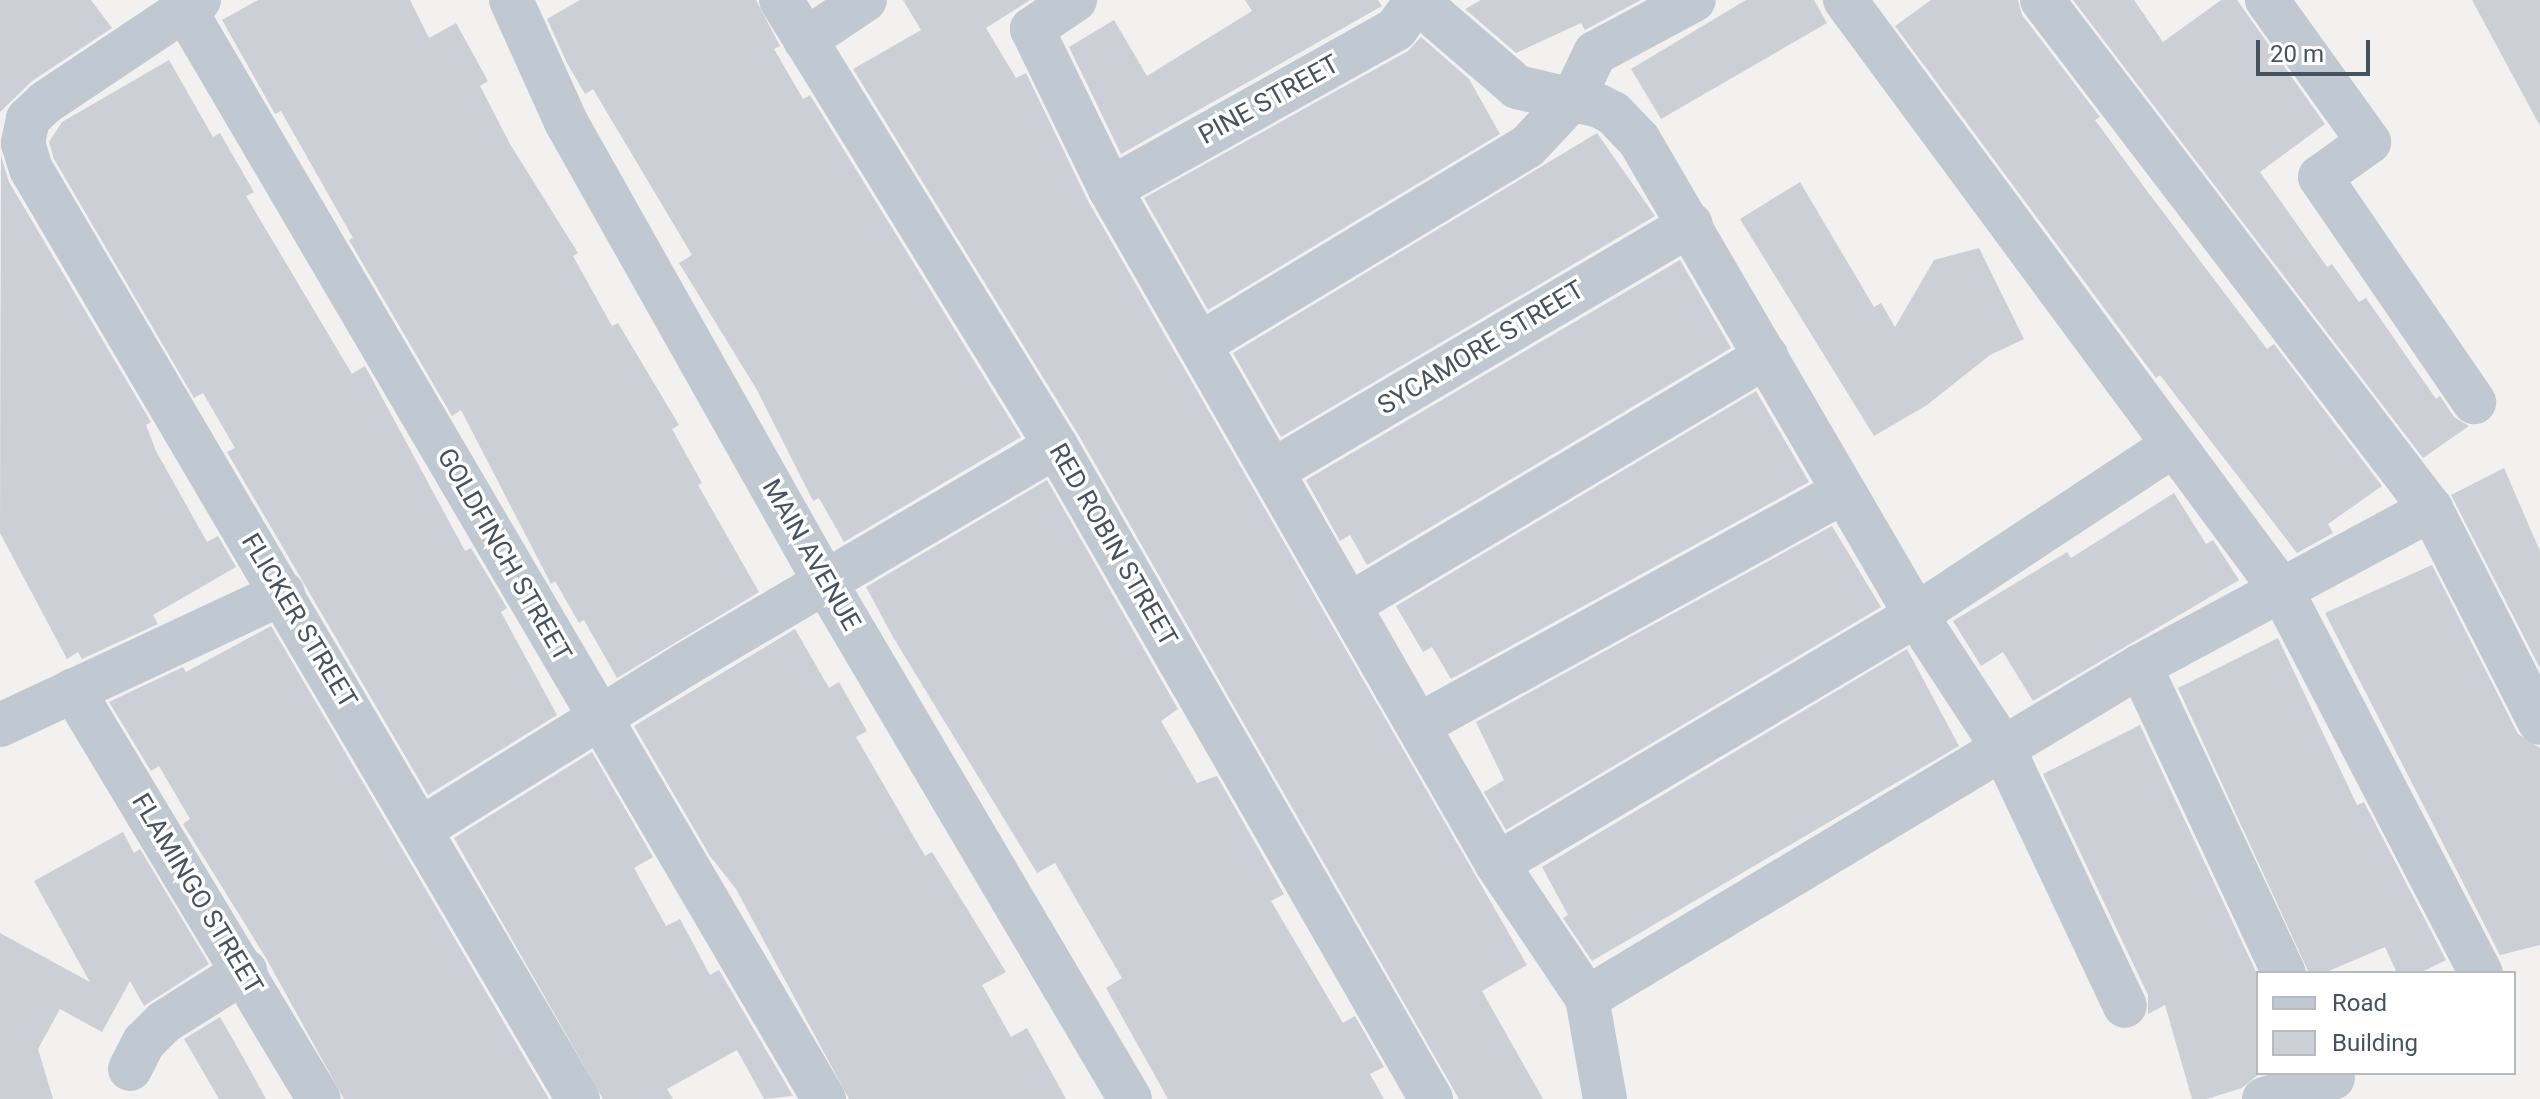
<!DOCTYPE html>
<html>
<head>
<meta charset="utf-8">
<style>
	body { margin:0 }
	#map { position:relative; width:2540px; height:1099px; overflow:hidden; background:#f3f0f0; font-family:Roboto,sans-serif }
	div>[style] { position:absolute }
	.building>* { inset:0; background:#cccfd5 }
	.minor>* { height:44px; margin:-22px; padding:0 22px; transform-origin:22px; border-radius:22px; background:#c0c9d2 }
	span { translate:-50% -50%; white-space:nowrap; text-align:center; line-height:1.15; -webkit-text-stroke:7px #fff; paint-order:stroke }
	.street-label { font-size:26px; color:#47525f }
	.legend { position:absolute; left:2256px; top:971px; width:260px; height:104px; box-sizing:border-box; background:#fff; border:2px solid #b5babf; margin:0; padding:10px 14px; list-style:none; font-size:24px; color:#47525f }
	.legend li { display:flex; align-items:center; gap:16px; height:40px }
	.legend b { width:40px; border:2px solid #b5babf }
	.scale { position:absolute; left:2256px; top:40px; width:114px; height:36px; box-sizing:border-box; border:4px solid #47525f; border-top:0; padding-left:10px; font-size:24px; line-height:28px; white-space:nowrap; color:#47525f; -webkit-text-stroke:6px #fff; paint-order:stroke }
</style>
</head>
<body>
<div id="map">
	<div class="building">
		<i style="clip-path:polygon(0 0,91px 0,112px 28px,32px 81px,0 112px)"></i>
		<i style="clip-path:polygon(258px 0,410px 0,429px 38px,456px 23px,488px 81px,480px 86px,510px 144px,578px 253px,573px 256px,612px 326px,618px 323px,679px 425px,672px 429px,702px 483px,698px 485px,759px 592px,617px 678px,584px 620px,579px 623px,555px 581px,551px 584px,461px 410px,452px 416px,349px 240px,353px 238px,281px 111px,275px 114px,222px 20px)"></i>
		<i style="clip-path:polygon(580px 0,756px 0,780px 46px,774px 49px,803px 99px,810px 95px,1021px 437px,844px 542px,819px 498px,813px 501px,757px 390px,679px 263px,692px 255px,593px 89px,585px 94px,567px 63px,547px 19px)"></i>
		<i style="clip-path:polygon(903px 0,1030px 0,986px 28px,1016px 78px,1026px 73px,1088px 201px,1527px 965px,1482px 991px,1543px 1099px,1459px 1099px,1078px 434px,853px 69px,921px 30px)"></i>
		<i style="clip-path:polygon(1245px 0,1378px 0,1382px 6px,1121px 154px,1069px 47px,1114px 20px,1147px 76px,1252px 11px)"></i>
		<i style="clip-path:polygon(1481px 0,1641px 0,1585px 30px,1581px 23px,1516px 53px,1465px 9px)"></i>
		<i style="clip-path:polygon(1746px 0,1814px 0,1827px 23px,1661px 119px,1631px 69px)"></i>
		<i style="clip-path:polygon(1931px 0,2018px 0,2022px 15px,2100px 117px,2095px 120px,2147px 191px,2267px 349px,2274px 344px,2382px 486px,2328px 524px,2333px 533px,2297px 553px,2160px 375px,2156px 378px,1895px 26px)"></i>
		<i style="clip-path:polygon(2073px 0,2134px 0,2163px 42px,2221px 0,2237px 0,2325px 124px,2260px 172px,2327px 267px,2332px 264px,2359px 302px,2366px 298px,2436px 399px,2440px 396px,2454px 417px,2469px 426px,2423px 458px)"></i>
		<i style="clip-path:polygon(2472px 0,2540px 0,2540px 126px)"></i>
		<i style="clip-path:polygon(1421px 37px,1469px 79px,1500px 134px,1208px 310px,1144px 198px,1408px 51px)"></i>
		<i style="clip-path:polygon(169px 60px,213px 137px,220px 133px,254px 192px,246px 196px,352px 374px,365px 366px,465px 551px,471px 548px,507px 608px,501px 612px,557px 715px,428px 795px,227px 452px,235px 448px,203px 393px,194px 398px,54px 159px,49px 142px,62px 122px)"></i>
		<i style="clip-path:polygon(1597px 133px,1655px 216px,1281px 437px,1233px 353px)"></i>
		<i style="clip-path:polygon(1px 156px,9px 182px,151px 422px,146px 425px,156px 451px,207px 542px,218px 536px,236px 567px,153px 615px,158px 624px,82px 659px,78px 652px,67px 659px,0 533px)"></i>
		<i style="clip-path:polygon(1800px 182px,1874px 307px,1881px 303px,1895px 327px,1934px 260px,1979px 248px,2024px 339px,1990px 355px,1927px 405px,1874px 436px,1740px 219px)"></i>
		<i style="clip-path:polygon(1680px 260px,1731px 348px,1367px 565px,1350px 535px,1340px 541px,1306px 480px)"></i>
		<i style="clip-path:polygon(1756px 391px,1809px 482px,1451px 679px,1432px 647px,1423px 652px,1396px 606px)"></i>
		<i style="clip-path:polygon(2504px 468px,2540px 551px,2540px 668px,2451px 495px)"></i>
		<i style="clip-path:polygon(1047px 480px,1178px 709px,1161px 721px,1197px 783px,1217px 776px,1284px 894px,1271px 901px,1343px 1023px,1355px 1016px,1384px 1067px,1370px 1074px,1384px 1099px,1168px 1099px,1106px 988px,1122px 978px,1055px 863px,1037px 873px,893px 637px,866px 587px)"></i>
		<i style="clip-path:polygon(2174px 493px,2206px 544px,2213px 540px,2239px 580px,2033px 701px,2003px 652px,1981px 666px,1953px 621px,2067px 552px,2071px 558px)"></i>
		<i style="clip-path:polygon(1832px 526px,1881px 607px,1506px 830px,1484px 792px,1504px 780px,1476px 722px)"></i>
		<i style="clip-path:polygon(2432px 565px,2518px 734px,2540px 748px,2540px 945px,2500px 955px,2325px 613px)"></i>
		<i style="clip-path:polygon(271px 626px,549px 1099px,344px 1099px,266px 958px,183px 824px,190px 819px,159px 766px,151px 771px,109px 702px,183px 667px,186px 672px)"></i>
		<i style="clip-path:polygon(795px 629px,829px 688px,839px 682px,867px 731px,856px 737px,925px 856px,932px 852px,1006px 972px,982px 985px,1011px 1037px,1027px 1028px,1066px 1099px,849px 1099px,736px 889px,710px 856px,634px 726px)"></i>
		<i style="clip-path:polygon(2278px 638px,2357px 805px,2364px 802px,2446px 960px,2420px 973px,2397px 973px,2385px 947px,2324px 973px,2309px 973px,2178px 688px)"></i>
		<i style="clip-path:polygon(1907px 649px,1959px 746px,1592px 961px,1563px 918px,1568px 915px,1542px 867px)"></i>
		<i style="clip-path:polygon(2140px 725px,2258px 976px,2258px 1075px,2242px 1088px,2207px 1099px,2192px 1099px,2165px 1005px,2148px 1014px,2148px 995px,2043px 774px)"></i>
		<i style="clip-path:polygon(592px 752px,653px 857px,634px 868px,666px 926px,680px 919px,710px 975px,719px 970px,793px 1096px,764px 1099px,737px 1050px,667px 1089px,673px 1099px,603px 1099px,454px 838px)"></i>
		<i style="clip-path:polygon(123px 832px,134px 853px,140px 849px,209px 964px,144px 1006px,130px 981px,102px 1032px,60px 1009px,38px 1049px,53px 1099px,0 1099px,0 933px,90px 982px,34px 881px)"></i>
		<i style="clip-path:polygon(220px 1017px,244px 1059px,266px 1099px,219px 1099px,184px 1039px)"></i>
	</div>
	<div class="minor">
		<i style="left:199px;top:0;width:184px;rotate:146.3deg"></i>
		<i style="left:46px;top:102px;width:25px;rotate:137deg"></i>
		<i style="left:28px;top:119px;width:25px;rotate:102deg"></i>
		<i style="left:23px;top:143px;width:27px;rotate:73deg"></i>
		<i style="left:31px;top:169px;width:1079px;rotate:59.54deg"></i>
		<i style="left:511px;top:0;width:134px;rotate:65.7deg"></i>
		<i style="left:566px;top:122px;width:528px;rotate:60.62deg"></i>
		<i style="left:825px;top:582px;width:600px;rotate:59.46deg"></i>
		<i style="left:781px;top:0;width:524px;rotate:58.34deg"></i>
		<i style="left:1056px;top:446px;width:753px;rotate:60.13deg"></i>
		<i style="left:1075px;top:0;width:52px;rotate:146deg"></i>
		<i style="left:1032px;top:29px;width:178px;rotate:64deg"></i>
		<i style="left:1110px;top:189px;width:778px;rotate:60.17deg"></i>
		<i style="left:1497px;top:864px;width:161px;rotate:56.1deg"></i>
		<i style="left:1416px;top:0;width:133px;rotate:40.7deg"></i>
		<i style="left:1517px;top:87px;width:84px;rotate:13deg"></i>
		<i style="left:1599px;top:106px;width:16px;rotate:27deg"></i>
		<i style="left:1613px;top:113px;width:37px;rotate:46deg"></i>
		<i style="left:1639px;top:140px;width:550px;rotate:59.75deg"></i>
		<i style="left:1916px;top:615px;width:159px;rotate:56.8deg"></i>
		<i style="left:2003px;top:748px;width:285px;rotate:64.7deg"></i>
		<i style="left:1845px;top:0;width:735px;rotate:53.52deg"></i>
		<i style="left:2282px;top:591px;width:431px;rotate:62.5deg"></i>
		<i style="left:2042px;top:0;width:641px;rotate:52.61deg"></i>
		<i style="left:2431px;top:509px;width:240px;rotate:63deg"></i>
		<i style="left:2267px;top:0;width:175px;rotate:54.3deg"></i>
		<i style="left:2369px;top:142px;width:60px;rotate:144.5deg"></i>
		<i style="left:2320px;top:177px;width:273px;rotate:55.6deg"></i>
		<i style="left:185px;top:10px;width:1263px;rotate:59.6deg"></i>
		<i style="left:805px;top:40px;width:72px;rotate:-33.7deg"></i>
		<i style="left:1110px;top:189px;width:328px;rotate:-29.2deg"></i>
		<i style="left:1396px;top:29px;width:36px;rotate:-54deg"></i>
		<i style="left:1200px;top:344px;width:382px;rotate:-31.1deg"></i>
		<i style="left:1527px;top:147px;width:69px;rotate:-46.8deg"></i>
		<i style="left:1574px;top:97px;width:49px;rotate:-64.5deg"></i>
		<i style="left:1595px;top:53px;width:112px;rotate:-28.2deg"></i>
		<i style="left:1272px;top:471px;width:486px;rotate:-30.5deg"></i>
		<i style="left:1349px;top:605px;width:486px;rotate:-30.8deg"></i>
		<i style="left:2140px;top:666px;width:339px;rotate:64.9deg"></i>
		<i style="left:73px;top:690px;width:477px;rotate:59deg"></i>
		<i style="left:0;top:725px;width:312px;rotate:-25deg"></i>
		<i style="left:1419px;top:725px;width:485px;rotate:-28.8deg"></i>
		<i style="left:421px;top:829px;width:312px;rotate:-31.9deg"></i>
		<i style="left:686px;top:664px;width:429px;rotate:-30.5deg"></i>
		<i style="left:1497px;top:864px;width:487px;rotate:-30.7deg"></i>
		<i style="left:1916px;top:615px;width:309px;rotate:-33.4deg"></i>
		<i style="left:130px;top:1069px;width:30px;rotate:-63deg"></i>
		<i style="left:144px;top:1042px;width:28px;rotate:-45deg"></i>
		<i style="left:164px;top:1022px;width:96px;rotate:-32.2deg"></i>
		<i style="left:1605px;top:1099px;width:103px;rotate:-100.1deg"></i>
		<i style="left:1587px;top:998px;width:645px;rotate:-30.98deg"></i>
		<i style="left:2140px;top:666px;width:331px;rotate:-28.3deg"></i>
		<i style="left:2264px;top:1099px;width:72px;rotate:-16.9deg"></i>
	</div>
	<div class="street-label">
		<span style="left:1269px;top:100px;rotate:-29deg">PINE STREET</span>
		<span style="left:1481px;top:348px;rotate:-31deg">SYCAMORE STREET</span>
		<span style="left:1113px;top:545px;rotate:60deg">RED ROBIN STREET</span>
		<span style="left:504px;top:555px;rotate:60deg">GOLDFINCH STREET</span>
		<span style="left:811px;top:555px;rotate:60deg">MAIN AVENUE</span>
		<span style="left:299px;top:621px;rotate:59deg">FLICKER STREET</span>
		<span style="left:197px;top:894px;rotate:59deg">FLAMINGO STREET</span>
	</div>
	<ul class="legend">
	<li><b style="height:10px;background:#c0c9d2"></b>Road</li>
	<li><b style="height:22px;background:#cccfd5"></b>Building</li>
	</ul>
	<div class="scale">20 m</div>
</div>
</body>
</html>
